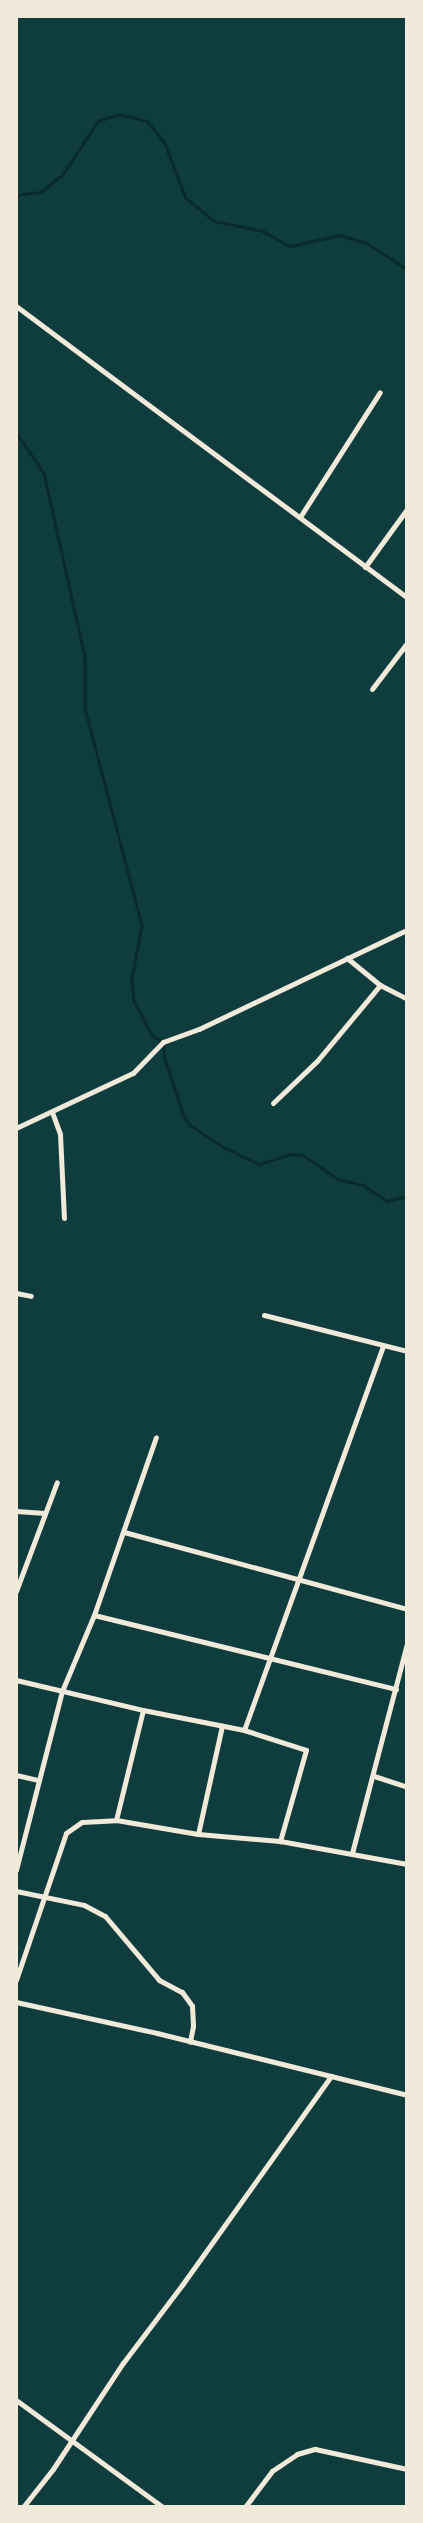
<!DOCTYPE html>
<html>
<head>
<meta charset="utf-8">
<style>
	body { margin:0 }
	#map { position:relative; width:423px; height:2523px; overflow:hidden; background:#0f3d3e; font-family:Rubik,sans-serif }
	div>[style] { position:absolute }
	.stream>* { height:2.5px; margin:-1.25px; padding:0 1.25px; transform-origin:1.25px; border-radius:1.25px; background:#0a2a2b }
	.minor>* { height:5px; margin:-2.5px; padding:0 2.5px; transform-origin:2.5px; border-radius:2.5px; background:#f1e9da }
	span { translate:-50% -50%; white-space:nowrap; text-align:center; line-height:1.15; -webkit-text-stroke:4px #f1e9da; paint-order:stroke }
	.frame { position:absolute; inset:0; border:18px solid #f1e9da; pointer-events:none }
</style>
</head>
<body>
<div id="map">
	<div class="stream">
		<i style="left:16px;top:195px;width:25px;rotate:-7deg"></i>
		<i style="left:41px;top:192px;width:28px;rotate:-39deg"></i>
		<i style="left:63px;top:174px;width:64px;rotate:-56.6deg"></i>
		<i style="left:98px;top:121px;width:22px;rotate:-18deg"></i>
		<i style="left:119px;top:114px;width:29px;rotate:14deg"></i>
		<i style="left:147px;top:121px;width:26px;rotate:50deg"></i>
		<i style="left:164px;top:141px;width:61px;rotate:68.9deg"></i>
		<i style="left:186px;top:198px;width:36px;rotate:39deg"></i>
		<i style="left:214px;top:221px;width:50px;rotate:11.5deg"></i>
		<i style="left:263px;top:231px;width:31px;rotate:29deg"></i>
		<i style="left:290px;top:246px;width:51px;rotate:-12.4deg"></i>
		<i style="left:340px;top:235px;width:28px;rotate:17deg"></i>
		<i style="left:367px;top:243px;width:48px;rotate:33deg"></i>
		<i style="left:16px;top:432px;width:50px;rotate:55.7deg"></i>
		<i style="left:44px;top:473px;width:189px;rotate:77.4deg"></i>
		<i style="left:85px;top:657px;width:51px;rotate:90deg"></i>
		<i style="left:85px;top:708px;width:225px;rotate:75.3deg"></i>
		<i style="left:142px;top:926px;width:53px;rotate:100.9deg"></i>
		<i style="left:132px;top:978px;width:23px;rotate:85deg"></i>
		<i style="left:134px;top:1001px;width:38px;rotate:62deg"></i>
		<i style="left:152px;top:1035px;width:13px;rotate:32deg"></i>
		<i style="left:163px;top:1042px;width:17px;rotate:83deg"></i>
		<i style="left:165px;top:1059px;width:60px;rotate:71.6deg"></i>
		<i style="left:184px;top:1116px;width:11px;rotate:56deg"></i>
		<i style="left:190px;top:1125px;width:42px;rotate:33.3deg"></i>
		<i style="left:225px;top:1148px;width:38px;rotate:25deg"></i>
		<i style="left:259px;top:1164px;width:34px;rotate:-17deg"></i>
		<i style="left:292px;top:1154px;width:11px;rotate:5deg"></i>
		<i style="left:303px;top:1155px;width:42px;rotate:34.4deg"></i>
		<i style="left:338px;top:1179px;width:26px;rotate:13deg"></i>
		<i style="left:363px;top:1185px;width:29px;rotate:34deg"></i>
		<i style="left:387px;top:1201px;width:21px;rotate:-14deg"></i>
	</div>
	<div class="minor">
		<i style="left:16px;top:306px;width:487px;rotate:36.7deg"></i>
		<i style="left:300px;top:517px;width:148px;rotate:-57.4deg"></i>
		<i style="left:365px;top:567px;width:72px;rotate:-54.1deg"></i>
		<i style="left:372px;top:689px;width:58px;rotate:-52.7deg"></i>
		<i style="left:347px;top:958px;width:43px;rotate:39.3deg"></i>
		<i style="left:380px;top:985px;width:30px;rotate:27deg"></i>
		<i style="left:273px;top:1103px;width:61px;rotate:-43.7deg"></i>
		<i style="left:317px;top:1061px;width:99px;rotate:-50.3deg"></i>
		<i style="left:52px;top:1112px;width:23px;rotate:70deg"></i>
		<i style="left:60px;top:1134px;width:84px;rotate:87.3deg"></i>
		<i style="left:16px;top:1128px;width:129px;rotate:-25.2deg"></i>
		<i style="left:133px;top:1073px;width:43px;rotate:-45.9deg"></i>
		<i style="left:163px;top:1042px;width:38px;rotate:-20deg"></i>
		<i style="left:199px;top:1029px;width:230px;rotate:-25.5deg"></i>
		<i style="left:16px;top:1293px;width:15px;rotate:11deg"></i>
		<i style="left:264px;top:1315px;width:147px;rotate:14.1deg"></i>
		<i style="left:16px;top:1511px;width:29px;rotate:4deg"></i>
		<i style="left:124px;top:1532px;width:293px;rotate:15.2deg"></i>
		<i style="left:16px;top:1591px;width:116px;rotate:-69.4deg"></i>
		<i style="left:94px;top:1615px;width:311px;rotate:13.8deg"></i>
		<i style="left:16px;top:1680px;width:130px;rotate:13.3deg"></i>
		<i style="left:143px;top:1710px;width:103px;rotate:11.2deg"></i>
		<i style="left:244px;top:1730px;width:65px;rotate:17.9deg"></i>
		<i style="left:306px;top:1750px;width:95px;rotate:105.9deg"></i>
		<i style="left:244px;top:1730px;width:409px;rotate:-70.1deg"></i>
		<i style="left:16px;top:1775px;width:23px;rotate:13deg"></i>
		<i style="left:374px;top:1776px;width:35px;rotate:18deg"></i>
		<i style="left:116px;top:1820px;width:113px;rotate:-76.2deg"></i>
		<i style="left:198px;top:1834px;width:111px;rotate:-77.5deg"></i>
		<i style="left:352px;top:1853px;width:216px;rotate:-75.3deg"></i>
		<i style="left:16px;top:1870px;width:185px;rotate:-75.6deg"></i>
		<i style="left:62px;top:1691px;width:82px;rotate:-67.2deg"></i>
		<i style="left:94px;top:1615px;width:188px;rotate:-70.8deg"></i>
		<i style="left:16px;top:1891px;width:69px;rotate:11.6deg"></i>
		<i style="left:84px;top:1905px;width:24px;rotate:28deg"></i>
		<i style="left:105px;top:1916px;width:84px;rotate:49.8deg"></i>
		<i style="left:159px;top:1980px;width:26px;rotate:28deg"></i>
		<i style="left:182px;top:1992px;width:17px;rotate:54deg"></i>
		<i style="left:192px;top:2006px;width:20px;rotate:87deg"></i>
		<i style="left:193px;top:2026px;width:16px;rotate:101deg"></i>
		<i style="left:16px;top:1980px;width:155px;rotate:-71.2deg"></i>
		<i style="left:66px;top:1833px;width:19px;rotate:-35deg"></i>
		<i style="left:82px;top:1822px;width:34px;rotate:-3deg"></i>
		<i style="left:116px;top:1820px;width:83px;rotate:9.7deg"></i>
		<i style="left:198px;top:1834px;width:82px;rotate:4.9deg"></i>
		<i style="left:280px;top:1841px;width:129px;rotate:10.3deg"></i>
		<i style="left:16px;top:2002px;width:144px;rotate:12.4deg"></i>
		<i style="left:157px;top:2033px;width:258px;rotate:13.9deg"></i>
		<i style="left:16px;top:2400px;width:182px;rotate:36.1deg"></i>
		<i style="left:23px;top:2507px;width:48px;rotate:-51.7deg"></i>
		<i style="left:53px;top:2469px;width:127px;rotate:-56.6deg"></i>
		<i style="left:123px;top:2363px;width:98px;rotate:-52.9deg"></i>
		<i style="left:182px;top:2285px;width:257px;rotate:-54.5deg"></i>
		<i style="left:245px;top:2507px;width:45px;rotate:-53.1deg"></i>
		<i style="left:272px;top:2471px;width:30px;rotate:-34deg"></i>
		<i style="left:297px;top:2454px;width:19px;rotate:-16deg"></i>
		<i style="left:315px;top:2449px;width:94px;rotate:12.3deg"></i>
	</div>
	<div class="frame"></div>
</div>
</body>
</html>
